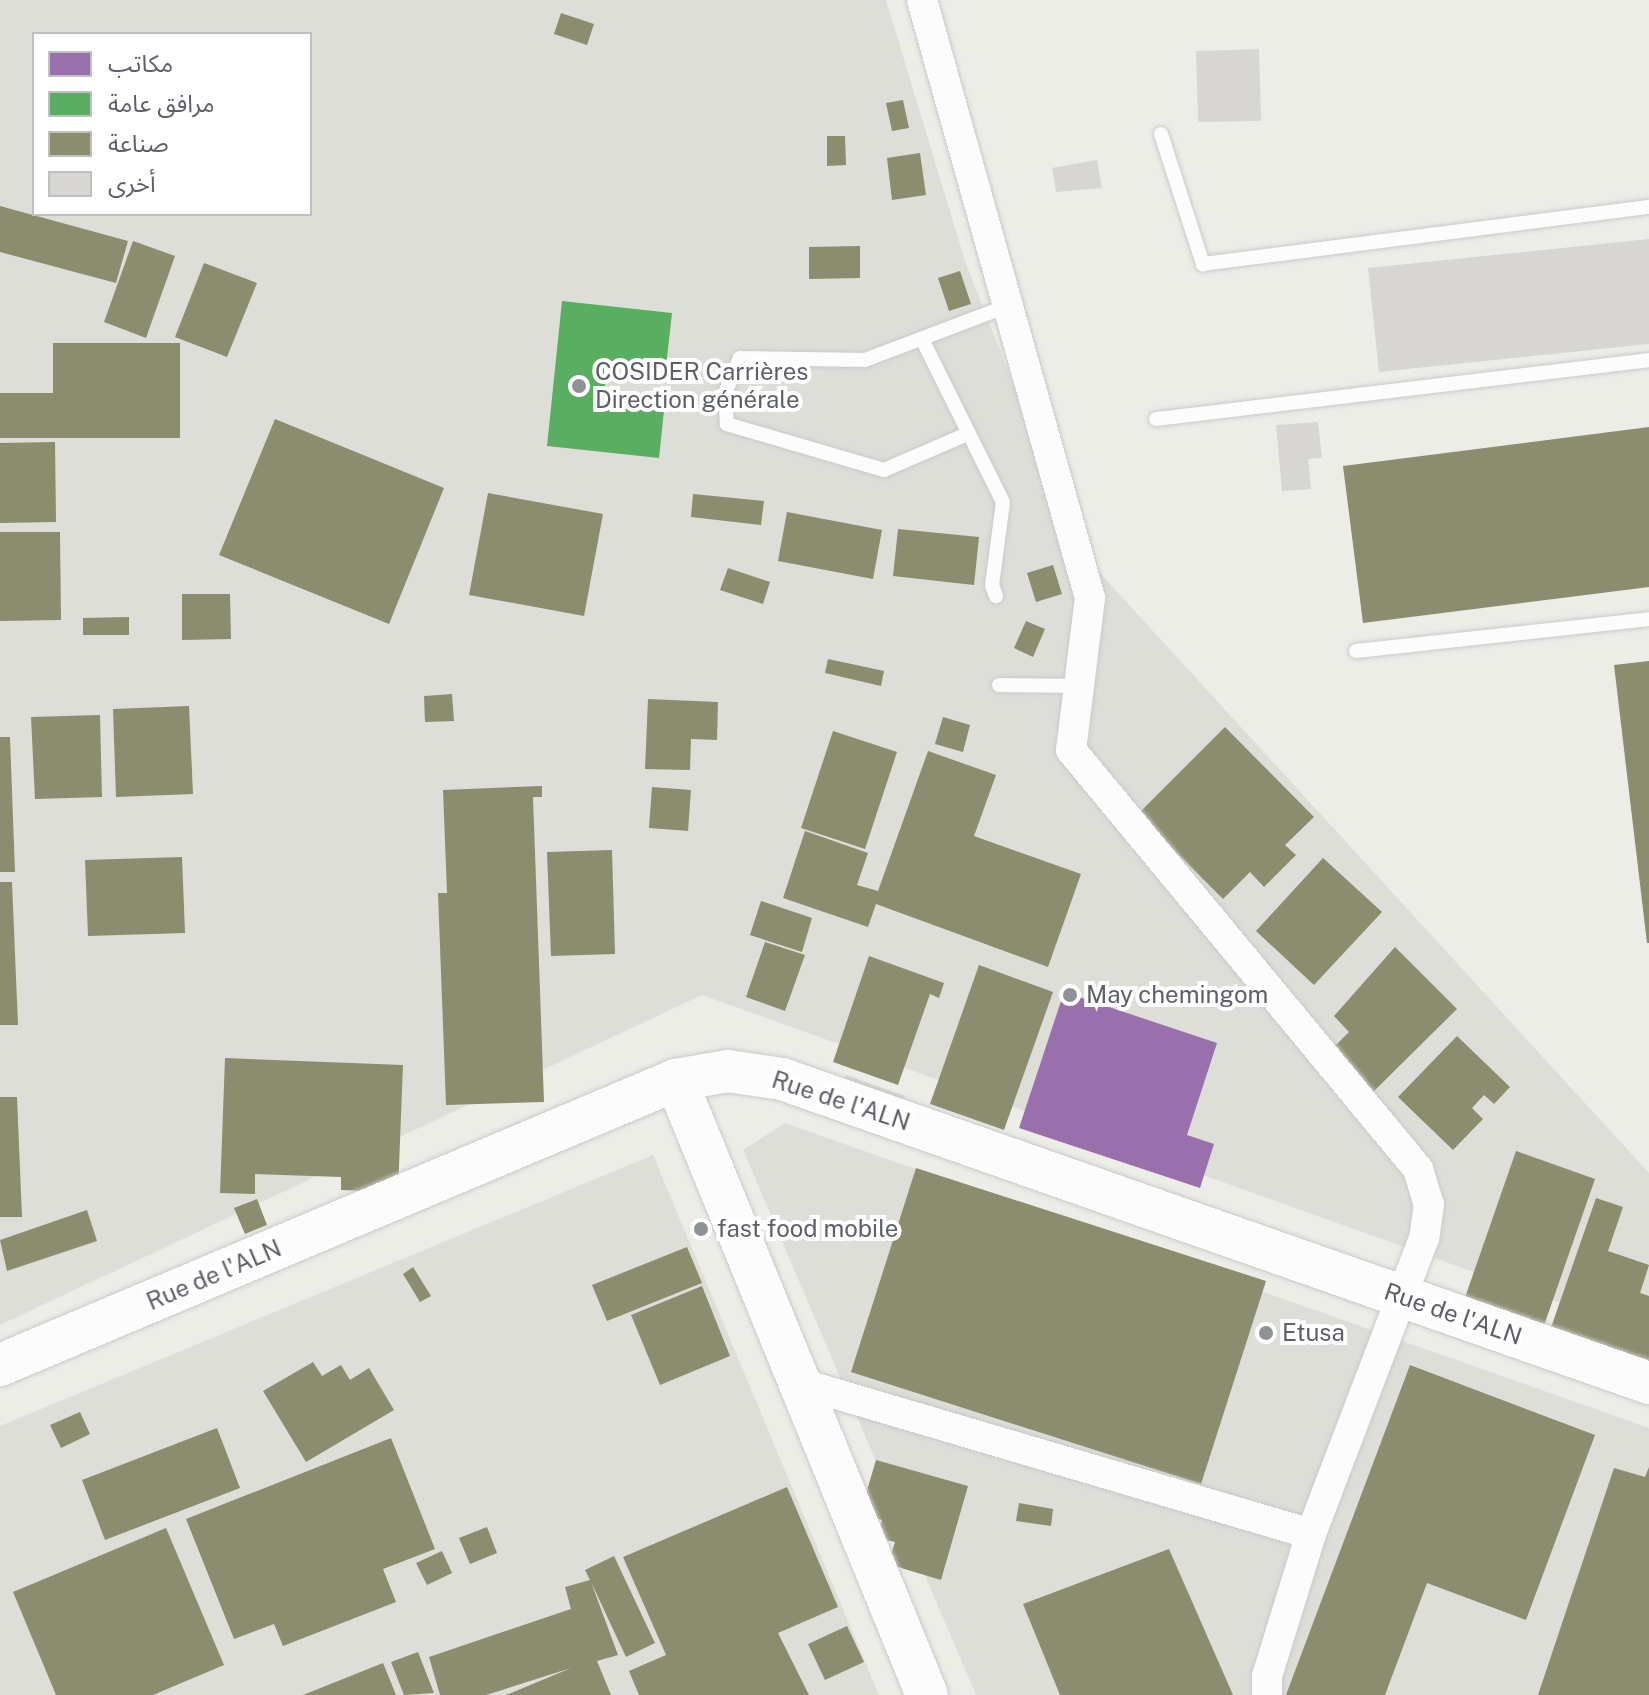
<!DOCTYPE html>
<html>
<head>
<meta charset="utf-8">
<style>
	body { margin:0 }
	#map { position:relative; width:1649px; height:1695px; overflow:hidden; background:#edede8; font-family:"Public Sans","Noto Sans Arabic",sans-serif }
	div>[style] { position:absolute }
	.industrial>* { inset:0; background:#deded9 }
	.offices>* { inset:0; background:#9970ab }
	.public>* { inset:0; background:#5aae61 }
	.industry>* { inset:0; background:#8c8c6e }
	.building>* { inset:0; background:#d7d6d3 }
	.roads { filter:drop-shadow(0 0 2px #cacac9) drop-shadow(0 0 2px #cacac9) }
	.lane>* { height:14px; margin:-7px; padding:0 7px; transform-origin:7px; border-radius:7px; background:#fcfcfc }
	.street>* { height:30px; margin:-15px; padding:0 15px; transform-origin:15px; border-radius:15px; background:#fcfcfc }
	.secondary>* { height:42px; margin:-21px; padding:0 21px; transform-origin:21px; border-radius:21px; background:#fcfcfc }
	.dots>* { width:22px; height:22px; translate:-50% -50%; box-sizing:border-box; border:4px solid #fff; border-radius:50% }
	span { translate:-50% -50%; white-space:nowrap; text-align:center; line-height:1.15; -webkit-text-stroke:8px #fff; paint-order:stroke }
	.poi-label { font-size:24px; color:#5d6167 }
	.left { translate:0 -50%; text-align:left }
	.street-label { font-size:24px; color:#5d6167 }
	.legend { position:absolute; left:32px; top:32px; width:280px; height:184px; box-sizing:border-box; background:#fff; border:2px solid #bec0c2; margin:0; padding:10px 14px; list-style:none; font-size:24px; color:#5d6167 }
	.legend li { display:flex; align-items:center; gap:16px; height:40px }
	.legend b { width:40px; border:2px solid #bec0c2 }
</style>
</head>
<body>
<div id="map">
	<div class="industrial">
		<i style="clip-path:polygon(evenodd,0 0,886px 0,965px 261px,1078px 549px,1649px 1173px,1649px 1335px,702px 995px,0 1325px,0 0,34px 34px,310px 34px,310px 214px,34px 214px,34px 34px)"></i>
		<i style="clip-path:polygon(785px 1123px,1649px 1428px,1649px 1695px,976px 1695px,743px 1150px)"></i>
		<i style="clip-path:polygon(653px 1155px,879px 1695px,0 1695px,0 1426px)"></i>
	</div>
	<div class="offices">
		<i style="clip-path:polygon(1064px 992px,1217px 1043px,1187px 1135px,1214px 1144px,1200px 1188px,1019px 1128px)"></i>
	</div>
	<div class="public">
		<i style="clip-path:polygon(562px 301px,672px 313px,666px 367px,608px 361px,603px 404px,664px 411px,659px 458px,547px 446px)"></i>
	</div>
	<div class="industry">
		<i style="clip-path:polygon(561px 13px,594px 24px,587px 45px,554px 34px)"></i>
		<i style="clip-path:polygon(903px 100px,909px 128px,892px 131px,886px 103px)"></i>
		<i style="clip-path:polygon(827px 136px,845px 136px,846px 165px,827px 166px)"></i>
		<i style="clip-path:polygon(920px 153px,926px 195px,892px 200px,887px 158px)"></i>
		<i style="clip-path:polygon(0 206px,128px 241px,116px 283px,0 252px)"></i>
		<i style="clip-path:polygon(133px 241px,175px 256px,146px 338px,104px 322px)"></i>
		<i style="clip-path:polygon(860px 246px,860px 278px,809px 279px,809px 247px)"></i>
		<i style="clip-path:polygon(204px 263px,257px 283px,227px 357px,175px 337px)"></i>
		<i style="clip-path:polygon(960px 271px,971px 304px,949px 311px,938px 278px)"></i>
		<i style="clip-path:polygon(53px 343px,180px 343px,180px 438px,0 438px,0 393px,53px 393px)"></i>
		<i style="clip-path:polygon(275px 419px,444px 488px,389px 624px,219px 555px)"></i>
		<i style="clip-path:polygon(1649px 427px,1649px 587px,1363px 623px,1343px 466px)"></i>
		<i style="clip-path:polygon(55px 442px,56px 522px,0 523px,0 443px)"></i>
		<i style="clip-path:polygon(488px 493px,603px 514px,584px 616px,469px 595px)"></i>
		<i style="clip-path:polygon(693px 494px,764px 501px,761px 525px,691px 517px)"></i>
		<i style="clip-path:polygon(787px 512px,882px 530px,873px 579px,778px 561px)"></i>
		<i style="clip-path:polygon(898px 529px,979px 537px,974px 585px,893px 576px)"></i>
		<i style="clip-path:polygon(0 532px,60px 532px,61px 620px,0 621px)"></i>
		<i style="clip-path:polygon(1053px 565px,1062px 594px,1036px 602px,1027px 573px)"></i>
		<i style="clip-path:polygon(728px 568px,770px 582px,763px 604px,720px 590px)"></i>
		<i style="clip-path:polygon(182px 594px,230px 594px,231px 639px,182px 640px)"></i>
		<i style="clip-path:polygon(129px 617px,129px 635px,83px 635px,83px 618px)"></i>
		<i style="clip-path:polygon(1026px 621px,1045px 629px,1033px 657px,1014px 648px)"></i>
		<i style="clip-path:polygon(828px 659px,884px 671px,881px 686px,825px 673px)"></i>
		<i style="clip-path:polygon(1649px 661px,1649px 943px,1647px 943px,1614px 665px)"></i>
		<i style="clip-path:polygon(452px 694px,454px 721px,425px 722px,424px 696px)"></i>
		<i style="clip-path:polygon(648px 699px,718px 702px,717px 740px,691px 739px,690px 770px,645px 769px)"></i>
		<i style="clip-path:polygon(189px 706px,193px 794px,116px 797px,113px 709px)"></i>
		<i style="clip-path:polygon(100px 715px,102px 797px,35px 799px,31px 717px)"></i>
		<i style="clip-path:polygon(943px 717px,970px 725px,963px 752px,935px 744px)"></i>
		<i style="clip-path:polygon(1225px 727px,1314px 817px,1285px 845px,1296px 855px,1264px 887px,1250px 872px,1223px 899px,1138px 814px)"></i>
		<i style="clip-path:polygon(833px 731px,897px 752px,865px 849px,801px 828px)"></i>
		<i style="clip-path:polygon(0 737px,10px 737px,15px 872px,0 872px)"></i>
		<i style="clip-path:polygon(928px 751px,996px 775px,974px 836px,1081px 874px,1048px 967px,876px 904px,868px 927px,783px 898px,805px 831px,868px 853px,857px 885px,878px 891px)"></i>
		<i style="clip-path:polygon(542px 786px,542px 797px,533px 797px,544px 1102px,446px 1105px,438px 893px,447px 893px,443px 790px)"></i>
		<i style="clip-path:polygon(652px 787px,691px 790px,688px 831px,649px 828px)"></i>
		<i style="clip-path:polygon(612px 850px,615px 954px,551px 956px,547px 852px)"></i>
		<i style="clip-path:polygon(182px 857px,185px 933px,88px 936px,85px 860px)"></i>
		<i style="clip-path:polygon(1323px 858px,1382px 912px,1314px 985px,1256px 931px)"></i>
		<i style="clip-path:polygon(0 882px,12px 882px,18px 1025px,0 1025px)"></i>
		<i style="clip-path:polygon(761px 901px,812px 918px,802px 952px,750px 935px)"></i>
		<i style="clip-path:polygon(765px 942px,805px 955px,785px 1011px,746px 997px)"></i>
		<i style="clip-path:polygon(1395px 947px,1457px 1009px,1371px 1094px,1329px 1052px,1349px 1032px,1334px 1016px)"></i>
		<i style="clip-path:polygon(869px 956px,944px 983px,939px 998px,930px 994px,898px 1085px,833px 1062px)"></i>
		<i style="clip-path:polygon(979px 965px,1053px 992px,1004px 1130px,930px 1104px)"></i>
		<i style="clip-path:polygon(1457px 1036px,1510px 1087px,1494px 1104px,1484px 1095px,1472px 1108px,1483px 1119px,1453px 1150px,1398px 1097px)"></i>
		<i style="clip-path:polygon(225px 1058px,403px 1065px,398px 1192px,341px 1190px,341px 1177px,255px 1174px,255px 1194px,220px 1193px)"></i>
		<i style="clip-path:polygon(0 1097px,17px 1097px,22px 1217px,0 1217px)"></i>
		<i style="clip-path:polygon(1516px 1151px,1595px 1179px,1540px 1337px,1461px 1309px)"></i>
		<i style="clip-path:polygon(916px 1168px,1266px 1281px,1201px 1484px,851px 1372px)"></i>
		<i style="clip-path:polygon(1596px 1198px,1623px 1207px,1608px 1251px,1649px 1265px,1640px 1293px,1649px 1296px,1649px 1378px,1546px 1342px)"></i>
		<i style="clip-path:polygon(257px 1199px,267px 1225px,245px 1234px,234px 1208px)"></i>
		<i style="clip-path:polygon(87px 1210px,97px 1241px,7px 1271px,0 1240px)"></i>
		<i style="clip-path:polygon(687px 1247px,702px 1283px,607px 1321px,592px 1285px)"></i>
		<i style="clip-path:polygon(413px 1267px,431px 1296px,420px 1302px,403px 1274px)"></i>
		<i style="clip-path:polygon(702px 1286px,730px 1356px,660px 1385px,631px 1315px)"></i>
		<i style="clip-path:polygon(313px 1362px,322px 1376px,341px 1365px,350px 1380px,369px 1368px,394px 1410px,306px 1462px,263px 1391px)"></i>
		<i style="clip-path:polygon(1410px 1365px,1595px 1435px,1526px 1620px,1427px 1583px,1385px 1695px,1286px 1695px)"></i>
		<i style="clip-path:polygon(80px 1412px,90px 1434px,61px 1448px,50px 1425px)"></i>
		<i style="clip-path:polygon(217px 1428px,240px 1488px,105px 1540px,82px 1480px)"></i>
		<i style="clip-path:polygon(391px 1438px,435px 1549px,383px 1569px,396px 1602px,283px 1646px,274px 1624px,234px 1639px,186px 1519px)"></i>
		<i style="clip-path:polygon(876px 1460px,968px 1486px,941px 1580px,888px 1564px,895px 1542px,877px 1538px,882px 1520px,860px 1514px)"></i>
		<i style="clip-path:polygon(1649px 1467px,1649px 1695px,1538px 1695px,1614px 1468px,1645px 1477px)"></i>
		<i style="clip-path:polygon(787px 1487px,838px 1607px,778px 1633px,809px 1695px,639px 1695px,629px 1671px,666px 1655px,623px 1557px)"></i>
		<i style="clip-path:polygon(1019px 1503px,1053px 1509px,1051px 1526px,1016px 1521px)"></i>
		<i style="clip-path:polygon(487px 1527px,497px 1553px,470px 1564px,459px 1538px)"></i>
		<i style="clip-path:polygon(166px 1528px,224px 1665px,153px 1695px,56px 1695px,13px 1592px)"></i>
		<i style="clip-path:polygon(1169px 1549px,1233px 1695px,1060px 1695px,1023px 1604px)"></i>
		<i style="clip-path:polygon(442px 1551px,452px 1573px,427px 1585px,416px 1563px)"></i>
		<i style="clip-path:polygon(614px 1556px,655px 1643px,626px 1657px,591px 1582px,618px 1655px,597px 1661px,611px 1695px,506px 1695px,571px 1668px,486px 1695px,440px 1695px,429px 1657px,571px 1609px,565px 1587px,590px 1580px,585px 1570px)"></i>
		<i style="clip-path:polygon(847px 1626px,864px 1662px,825px 1680px,808px 1644px)"></i>
		<i style="clip-path:polygon(418px 1652px,434px 1693px,404px 1695px,391px 1662px)"></i>
		<i style="clip-path:polygon(383px 1663px,396px 1695px,303px 1695px)"></i>
	</div>
	<div class="building">
		<i style="clip-path:polygon(1259px 49px,1261px 121px,1198px 122px,1196px 51px)"></i>
		<i style="clip-path:polygon(1097px 160px,1102px 188px,1056px 192px,1052px 168px)"></i>
		<i style="clip-path:polygon(1649px 239px,1649px 344px,1379px 372px,1368px 268px)"></i>
		<i style="clip-path:polygon(1318px 422px,1322px 458px,1308px 459px,1311px 489px,1282px 491px,1276px 425px)"></i>
		<i style="clip-path:polygon(846px 1075px,905px 1096px,899px 1112px,840px 1091px)"></i>
	</div>
	<div class="roads">
		<div class="lane">
			<i style="left:1161px;top:134px;width:137px;rotate:72.1deg"></i>
			<i style="left:1203px;top:264px;width:450px;rotate:-7.3deg"></i>
			<i style="left:922px;top:339px;width:182px;rotate:63.6deg"></i>
			<i style="left:1003px;top:502px;width:84px;rotate:97.5deg"></i>
			<i style="left:992px;top:585px;width:12px;rotate:70deg"></i>
			<i style="left:1156px;top:419px;width:497px;rotate:-6.8deg"></i>
			<i style="left:965px;top:435px;width:88px;rotate:156.6deg"></i>
			<i style="left:884px;top:470px;width:164px;rotate:-163.7deg"></i>
			<i style="left:727px;top:424px;width:31px;rotate:-94deg"></i>
			<i style="left:725px;top:393px;width:38px;rotate:-67deg"></i>
			<i style="left:740px;top:358px;width:125px;rotate:0.9deg"></i>
			<i style="left:865px;top:360px;width:155px;rotate:-20.8deg"></i>
			<i style="left:1356px;top:651px;width:295px;rotate:-6.2deg"></i>
			<i style="left:999px;top:685px;width:80px;rotate:0.7deg"></i>
		</div>
		<div class="street">
			<i style="left:922px;top:0;width:621px;rotate:74.31deg"></i>
			<i style="left:1090px;top:598px;width:153px;rotate:97.1deg"></i>
			<i style="left:1071px;top:750px;width:544px;rotate:50.37deg"></i>
			<i style="left:1418px;top:1169px;width:37px;rotate:73deg"></i>
			<i style="left:1429px;top:1204px;width:34px;rotate:98deg"></i>
			<i style="left:1424px;top:1238px;width:317px;rotate:110.9deg"></i>
			<i style="left:1311px;top:1534px;width:149px;rotate:107.2deg"></i>
			<i style="left:1267px;top:1676px;width:19px;rotate:90deg"></i>
			<i style="left:799px;top:1383px;width:534px;rotate:16.43deg"></i>
		</div>
		<div class="secondary">
			<i style="left:676px;top:1080px;width:664px;rotate:67.8deg"></i>
			<i style="left:0;top:1365px;width:734px;rotate:-22.86deg"></i>
			<i style="left:676px;top:1080px;width:53px;rotate:-9.8deg"></i>
			<i style="left:728px;top:1071px;width:55px;rotate:8.4deg"></i>
			<i style="left:782px;top:1079px;width:919px;rotate:19.32deg"></i>
		</div>
	</div>
	<div class="dots">
		<i style="left:579px;top:386px;background:#8f9294"></i>
		<i style="left:1070px;top:995px;background:#8f9294"></i>
		<i style="left:701px;top:1229px;background:#8f9294"></i>
		<i style="left:1266px;top:1333px;background:#8f9294"></i>
	</div>
	<div class="poi-label">
		<span class="left" style="left:595px;top:386px">COSIDER Carrières<br>Direction générale</span>
		<span class="left" style="left:1086px;top:995px">May chemingom</span>
		<span class="left" style="left:717px;top:1229px">fast food mobile</span>
		<span class="left" style="left:1282px;top:1333px">Etusa</span>
	</div>
	<div class="street-label">
		<span style="left:841px;top:1101px;rotate:18deg">Rue de l'ALN</span>
		<span style="left:214px;top:1275px;rotate:-23deg">Rue de l'ALN</span>
		<span style="left:1453px;top:1314px;rotate:19deg">Rue de l'ALN</span>
	</div>
	<ul class="legend">
	<li><b style="height:22px;background:#9970ab"></b>مكاتب</li>
	<li><b style="height:22px;background:#5aae61"></b>مرافق عامة</li>
	<li><b style="height:22px;background:#8c8c6e"></b>صناعة</li>
	<li><b style="height:22px;background:#d7d6d3"></b>أخرى</li>
	</ul>
</div>
</body>
</html>
